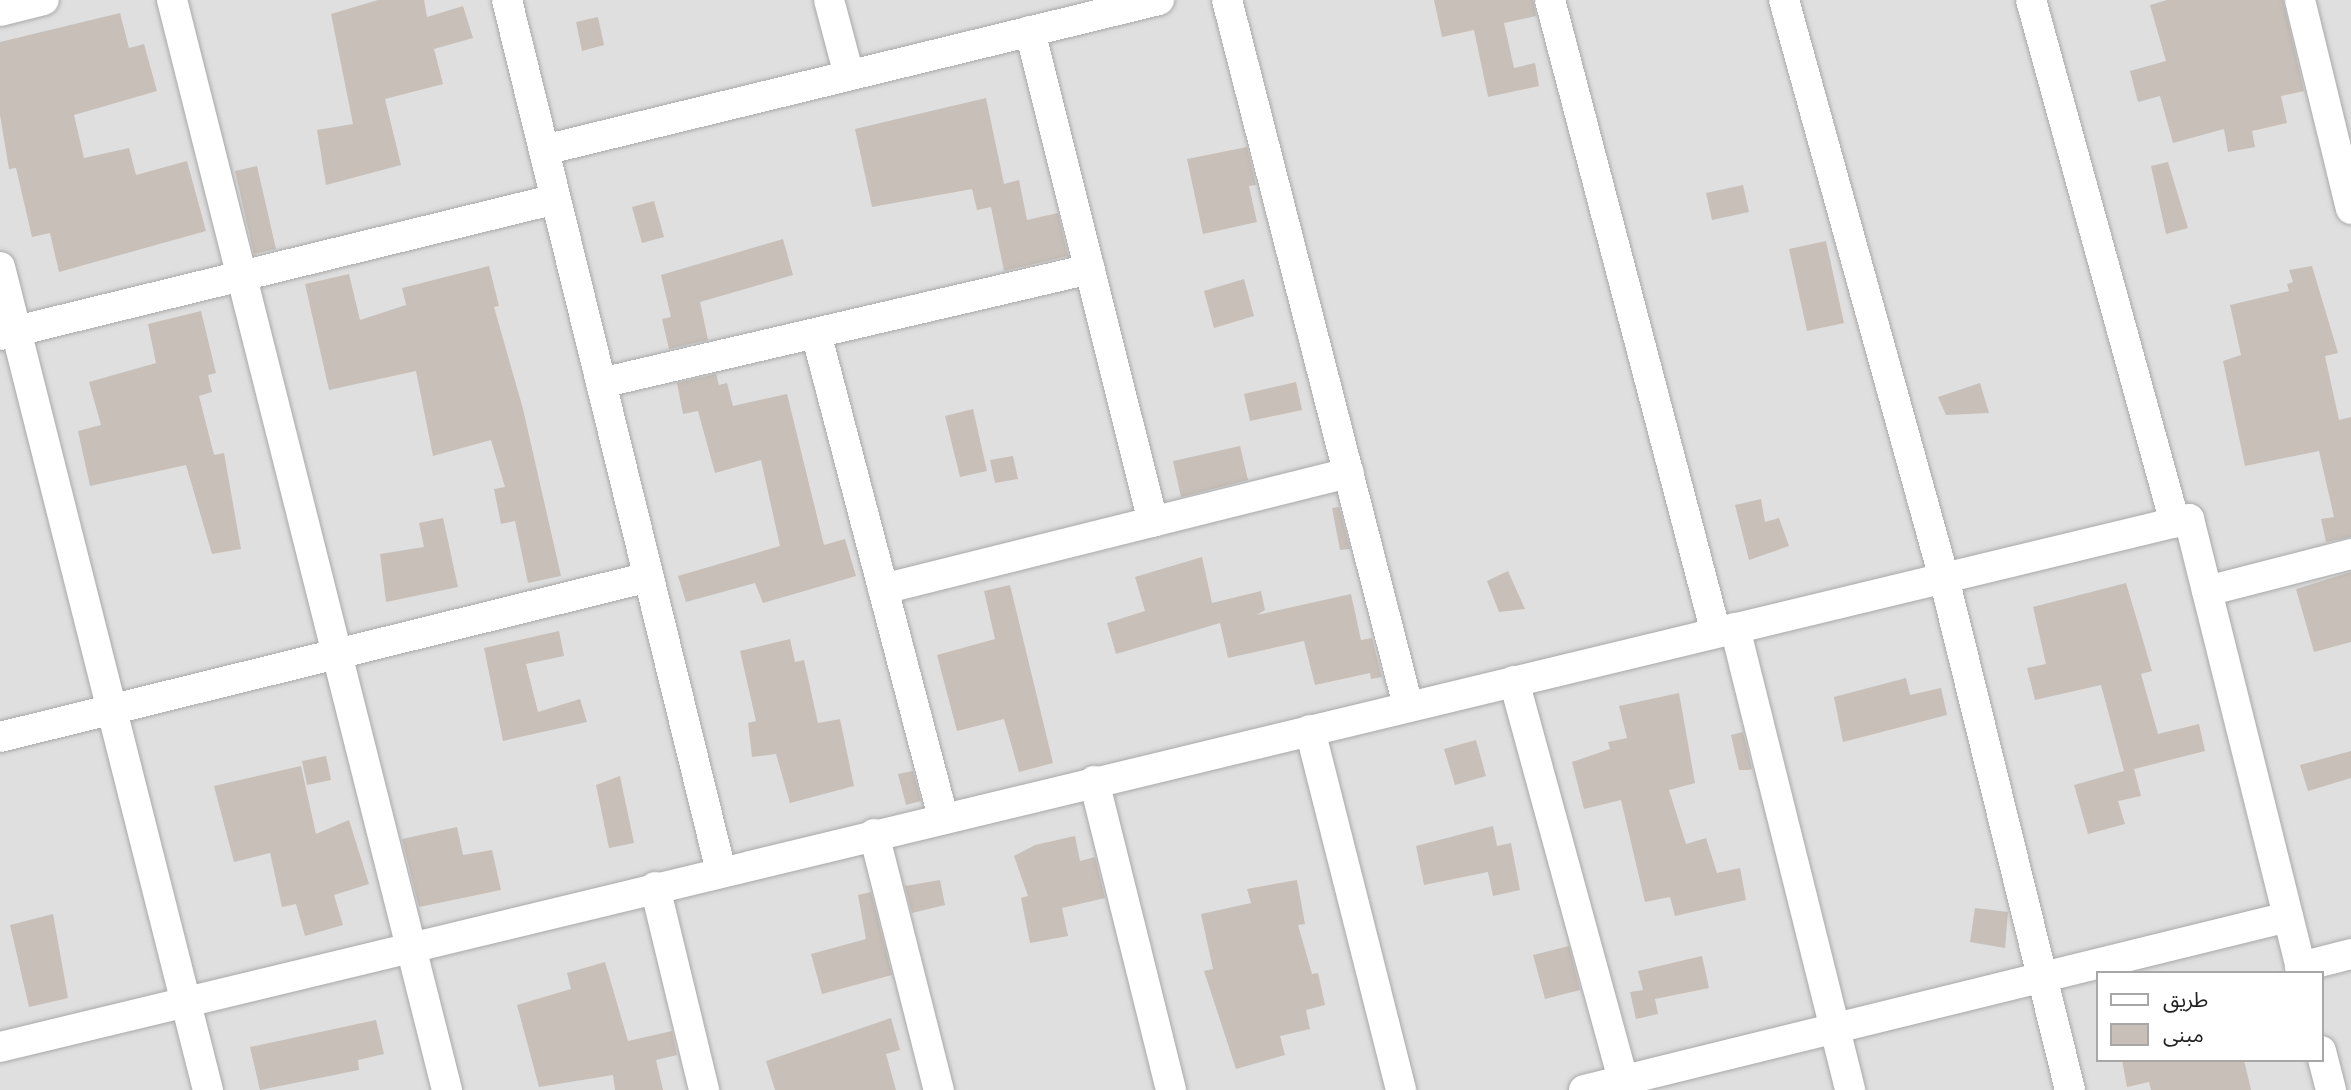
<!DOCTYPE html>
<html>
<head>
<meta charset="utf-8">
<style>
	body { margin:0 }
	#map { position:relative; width:2351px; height:1090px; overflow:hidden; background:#f2efe9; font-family:"Sofia Sans Condensed","Noto Sans Arabic",sans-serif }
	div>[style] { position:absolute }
	.residential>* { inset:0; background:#e0dfdf }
	.building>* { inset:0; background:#c7bfb8 }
	.roads { filter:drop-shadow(0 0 2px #a9a9a9) drop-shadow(0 0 2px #a9a9a9) }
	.street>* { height:30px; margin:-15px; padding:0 15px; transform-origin:15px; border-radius:15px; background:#fff }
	span { translate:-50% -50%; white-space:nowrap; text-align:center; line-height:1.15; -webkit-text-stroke:5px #fff; paint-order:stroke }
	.legend { position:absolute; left:2096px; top:971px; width:228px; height:91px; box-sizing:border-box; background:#fff; border:2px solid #a7a7a7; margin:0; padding:9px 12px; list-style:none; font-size:21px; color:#222 }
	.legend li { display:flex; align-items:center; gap:14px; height:35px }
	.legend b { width:35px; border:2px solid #a7a7a7 }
</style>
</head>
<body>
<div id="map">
	<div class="residential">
		<i style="clip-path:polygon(evenodd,0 0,2351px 0,2351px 1090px,0 1090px,0 0,2097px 973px,2321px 973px,2321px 1060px,2097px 1060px,2097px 973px)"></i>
	</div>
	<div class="building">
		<i style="clip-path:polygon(378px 0,424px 0,427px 17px,463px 6px,473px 38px,434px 49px,443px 84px,385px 99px,401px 165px,326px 185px,317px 130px,353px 124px,331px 14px)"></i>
		<i style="clip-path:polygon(1434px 0,1533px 0,1536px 16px,1504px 23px,1514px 68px,1535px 63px,1539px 86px,1488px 97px,1474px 30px,1442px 37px)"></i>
		<i style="clip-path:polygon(2167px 0,2283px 0,2304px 91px,2281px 96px,2287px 123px,2252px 131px,2255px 147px,2228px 152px,2224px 129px,2173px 143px,2160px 96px,2138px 102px,2130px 71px,2166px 61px,2150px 5px)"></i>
		<i style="clip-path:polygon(120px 13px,129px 48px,144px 44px,157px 91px,74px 115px,84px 158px,129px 148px,136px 175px,187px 161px,206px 231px,59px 272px,50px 233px,32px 237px,16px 168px,9px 169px,0 115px,0 42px)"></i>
		<i style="clip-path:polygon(598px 17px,604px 45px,582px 51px,576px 22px)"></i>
		<i style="clip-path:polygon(986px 98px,1004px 184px,1019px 180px,1027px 220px,1058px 213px,1068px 256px,1004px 271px,991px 207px,977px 210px,972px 189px,872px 207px,855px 129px)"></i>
		<i style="clip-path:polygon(1247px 147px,1256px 185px,1249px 186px,1257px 222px,1203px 234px,1187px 159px)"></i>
		<i style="clip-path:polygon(2168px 162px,2188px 228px,2166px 234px,2151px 166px)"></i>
		<i style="clip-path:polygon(257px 166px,276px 249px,254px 254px,235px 171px)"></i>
		<i style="clip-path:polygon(1743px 185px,1749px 212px,1712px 220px,1706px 193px)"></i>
		<i style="clip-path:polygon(654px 201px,664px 237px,642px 243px,632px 207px)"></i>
		<i style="clip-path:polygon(783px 239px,793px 275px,700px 302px,708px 340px,669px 349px,662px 319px,671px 317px,661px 275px)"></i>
		<i style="clip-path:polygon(1826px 241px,1844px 323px,1807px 331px,1789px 249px)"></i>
		<i style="clip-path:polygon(489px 266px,499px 306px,494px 307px,523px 409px,561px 576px,528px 583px,515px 521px,501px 524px,494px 489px,505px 487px,491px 440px,433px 456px,416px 371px,329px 390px,305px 284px,349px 274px,360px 320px,406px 305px,402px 288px)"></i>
		<i style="clip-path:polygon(2312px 266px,2338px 353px,2325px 356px,2339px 420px,2351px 417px,2351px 537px,2326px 542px,2321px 519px,2334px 517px,2319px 451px,2245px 466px,2223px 361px,2241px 355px,2230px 305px,2289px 291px,2287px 284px,2293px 282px,2289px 270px)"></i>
		<i style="clip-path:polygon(1244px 279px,1254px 316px,1214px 328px,1204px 291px)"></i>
		<i style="clip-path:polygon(201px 311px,216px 373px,208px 375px,212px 392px,199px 396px,214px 455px,224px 453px,241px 549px,212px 554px,186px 465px,90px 486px,78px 431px,101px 425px,89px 382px,156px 363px,148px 324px)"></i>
		<i style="clip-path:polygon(716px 374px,719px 385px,727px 383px,733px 406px,787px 394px,824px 545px,845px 539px,856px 576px,763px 603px,755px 583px,686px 602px,678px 576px,780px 546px,761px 460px,715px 473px,698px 411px,683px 414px,677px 383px)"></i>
		<i style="clip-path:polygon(1296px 382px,1302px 410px,1250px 421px,1244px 394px)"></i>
		<i style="clip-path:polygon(1980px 383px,1989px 413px,1946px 415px,1938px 397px)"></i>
		<i style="clip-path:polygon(973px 409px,987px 471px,960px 477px,945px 416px)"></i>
		<i style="clip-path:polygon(1240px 446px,1248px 480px,1181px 497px,1173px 461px)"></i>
		<i style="clip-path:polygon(1013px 456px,1018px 479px,995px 483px,990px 460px)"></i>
		<i style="clip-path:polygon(1761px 499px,1765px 522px,1779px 518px,1789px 546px,1749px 560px,1735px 505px)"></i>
		<i style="clip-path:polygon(1339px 507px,1350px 549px,1340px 550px,1332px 508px)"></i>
		<i style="clip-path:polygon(443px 518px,458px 587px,386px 602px,380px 554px,424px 547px,419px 523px)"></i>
		<i style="clip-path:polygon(1202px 557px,1212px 603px,1261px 591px,1265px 610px,1257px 615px,1351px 594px,1361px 640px,1372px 638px,1382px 677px,1371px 679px,1370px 673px,1315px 685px,1304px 641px,1228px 658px,1220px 623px,1116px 654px,1107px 623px,1145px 611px,1135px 577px)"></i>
		<i style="clip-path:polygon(1508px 571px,1525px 609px,1499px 612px,1487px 581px)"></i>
		<i style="clip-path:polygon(2351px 572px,2351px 642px,2314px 652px,2296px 589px)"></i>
		<i style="clip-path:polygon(2126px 583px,2152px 671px,2141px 674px,2158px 734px,2199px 724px,2205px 751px,2134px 769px,2141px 796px,2118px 801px,2125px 824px,2088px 834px,2074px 785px,2124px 771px,2101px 685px,2035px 700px,2027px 668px,2046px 664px,2033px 607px)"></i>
		<i style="clip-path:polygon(1010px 585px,1053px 763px,1019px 772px,1004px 719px,957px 731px,937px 655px,995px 639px,984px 591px)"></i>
		<i style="clip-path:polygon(559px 631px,564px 656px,526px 664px,538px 712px,580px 699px,587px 722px,503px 741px,484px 648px)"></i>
		<i style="clip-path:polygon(790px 639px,795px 662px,804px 660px,818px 723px,840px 719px,854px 786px,790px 803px,776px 754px,752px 757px,748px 723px,756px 721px,740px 651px)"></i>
		<i style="clip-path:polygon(1906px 678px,1910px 695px,1941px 688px,1947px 715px,1843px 742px,1834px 697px)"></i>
		<i style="clip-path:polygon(1679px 693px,1695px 783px,1669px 790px,1686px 844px,1706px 838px,1717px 873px,1740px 868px,1746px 900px,1675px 916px,1670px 897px,1645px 902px,1621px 800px,1584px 809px,1572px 762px,1610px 749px,1608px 742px,1627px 738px,1619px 706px)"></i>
		<i style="clip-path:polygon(1743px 732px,1752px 769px,1749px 770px,1739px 770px,1731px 735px)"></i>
		<i style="clip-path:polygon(1476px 740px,1486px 776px,1455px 785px,1444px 749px)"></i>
		<i style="clip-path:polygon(2351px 751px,2351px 778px,2308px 791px,2300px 765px)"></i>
		<i style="clip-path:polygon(326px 756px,331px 780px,307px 785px,302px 761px)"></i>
		<i style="clip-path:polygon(301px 766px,316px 834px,349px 820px,369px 884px,334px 895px,343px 925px,305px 936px,296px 904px,282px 907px,270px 853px,234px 862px,214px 786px)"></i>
		<i style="clip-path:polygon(913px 771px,921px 801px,906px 805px,898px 774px)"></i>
		<i style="clip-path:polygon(620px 776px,634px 843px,609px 848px,596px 785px)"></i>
		<i style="clip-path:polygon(1493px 826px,1497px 846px,1511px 843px,1520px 890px,1493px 896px,1488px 872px,1424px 885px,1416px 846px)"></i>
		<i style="clip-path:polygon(457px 827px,463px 855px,492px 850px,501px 890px,419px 907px,402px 839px)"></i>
		<i style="clip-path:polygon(1075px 836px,1080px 861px,1095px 857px,1105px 898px,1062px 908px,1068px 936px,1030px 943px,1021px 898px,1028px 896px,1014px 856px,1035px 845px)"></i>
		<i style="clip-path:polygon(940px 880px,945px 905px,912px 913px,905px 886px)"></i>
		<i style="clip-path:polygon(1297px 880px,1305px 924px,1298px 925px,1312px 974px,1318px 973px,1325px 1005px,1306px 1010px,1310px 1029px,1280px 1036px,1285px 1055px,1236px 1069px,1204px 971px,1213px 969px,1201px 914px,1251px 903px,1247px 889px)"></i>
		<i style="clip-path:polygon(871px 892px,892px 975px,822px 994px,811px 954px,866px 939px,858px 895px)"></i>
		<i style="clip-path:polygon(1975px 908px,2008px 912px,2005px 948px,1970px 942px)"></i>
		<i style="clip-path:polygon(53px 914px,68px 998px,29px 1007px,10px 925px)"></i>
		<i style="clip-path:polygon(1569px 946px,1580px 990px,1545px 999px,1533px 955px)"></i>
		<i style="clip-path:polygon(1702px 956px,1709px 988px,1655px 999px,1658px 1014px,1636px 1019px,1630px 992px,1643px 990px,1638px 971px)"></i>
		<i style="clip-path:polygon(605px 962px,628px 1041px,672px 1031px,677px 1055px,656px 1060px,663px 1090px,615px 1090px,613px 1075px,539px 1087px,517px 1005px,571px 989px,567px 973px)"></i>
		<i style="clip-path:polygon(891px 1018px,900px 1050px,886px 1054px,896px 1090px,775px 1090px,766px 1061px)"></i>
		<i style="clip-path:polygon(376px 1020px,384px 1054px,358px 1060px,359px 1070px,260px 1090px,250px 1047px)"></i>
		<i style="clip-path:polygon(2122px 1060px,2244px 1060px,2251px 1090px,2151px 1090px,2149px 1082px,2127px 1087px)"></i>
	</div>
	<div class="roads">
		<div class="street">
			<i style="left:172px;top:0;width:1124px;rotate:75.84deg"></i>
			<i style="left:507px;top:0;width:897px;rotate:76.2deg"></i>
			<i style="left:829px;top:0;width:78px;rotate:75.1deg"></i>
			<i style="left:1227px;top:0;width:729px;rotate:75.62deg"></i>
			<i style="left:1550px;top:0;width:654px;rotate:75.31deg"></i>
			<i style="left:1784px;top:0;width:600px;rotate:74.53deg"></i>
			<i style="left:1944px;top:578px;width:527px;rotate:76.17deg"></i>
			<i style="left:2031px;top:0;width:542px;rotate:74.61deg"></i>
			<i style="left:2300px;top:0;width:215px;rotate:76.3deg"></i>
			<i style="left:0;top:11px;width:45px;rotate:-14deg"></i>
			<i style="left:1030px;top:31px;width:506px;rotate:75.94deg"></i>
			<i style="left:544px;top:150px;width:633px;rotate:-13.71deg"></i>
			<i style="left:0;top:267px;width:849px;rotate:75.82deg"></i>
			<i style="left:816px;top:333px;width:500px;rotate:75.3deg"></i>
			<i style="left:0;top:335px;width:572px;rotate:-13.74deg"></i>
			<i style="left:601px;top:383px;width:502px;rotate:-13.12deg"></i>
			<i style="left:883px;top:589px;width:480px;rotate:-14deg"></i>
			<i style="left:2207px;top:591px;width:149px;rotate:-14.4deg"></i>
			<i style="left:1735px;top:628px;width:476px;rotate:76deg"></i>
			<i style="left:1514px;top:681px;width:424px;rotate:74.7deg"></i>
			<i style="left:1310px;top:730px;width:371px;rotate:75.8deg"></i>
			<i style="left:0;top:737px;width:668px;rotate:-13.85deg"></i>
			<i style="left:1094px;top:781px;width:318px;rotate:76deg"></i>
			<i style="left:874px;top:834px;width:264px;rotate:75.8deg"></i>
			<i style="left:655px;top:887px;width:209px;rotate:76.4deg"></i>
			<i style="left:2300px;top:967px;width:53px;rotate:-14.3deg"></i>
			<i style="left:0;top:1047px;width:2252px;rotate:-13.56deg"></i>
			<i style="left:2189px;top:519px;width:468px;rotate:76deg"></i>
			<i style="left:2321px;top:1051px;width:40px;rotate:75.6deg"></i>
			<i style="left:1584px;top:1090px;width:725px;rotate:-13.81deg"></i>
		</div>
	</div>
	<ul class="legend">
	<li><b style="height:9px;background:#fff"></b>طريق</li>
	<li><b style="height:19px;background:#c7bfb8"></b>مبنى</li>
	</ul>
</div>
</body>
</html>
